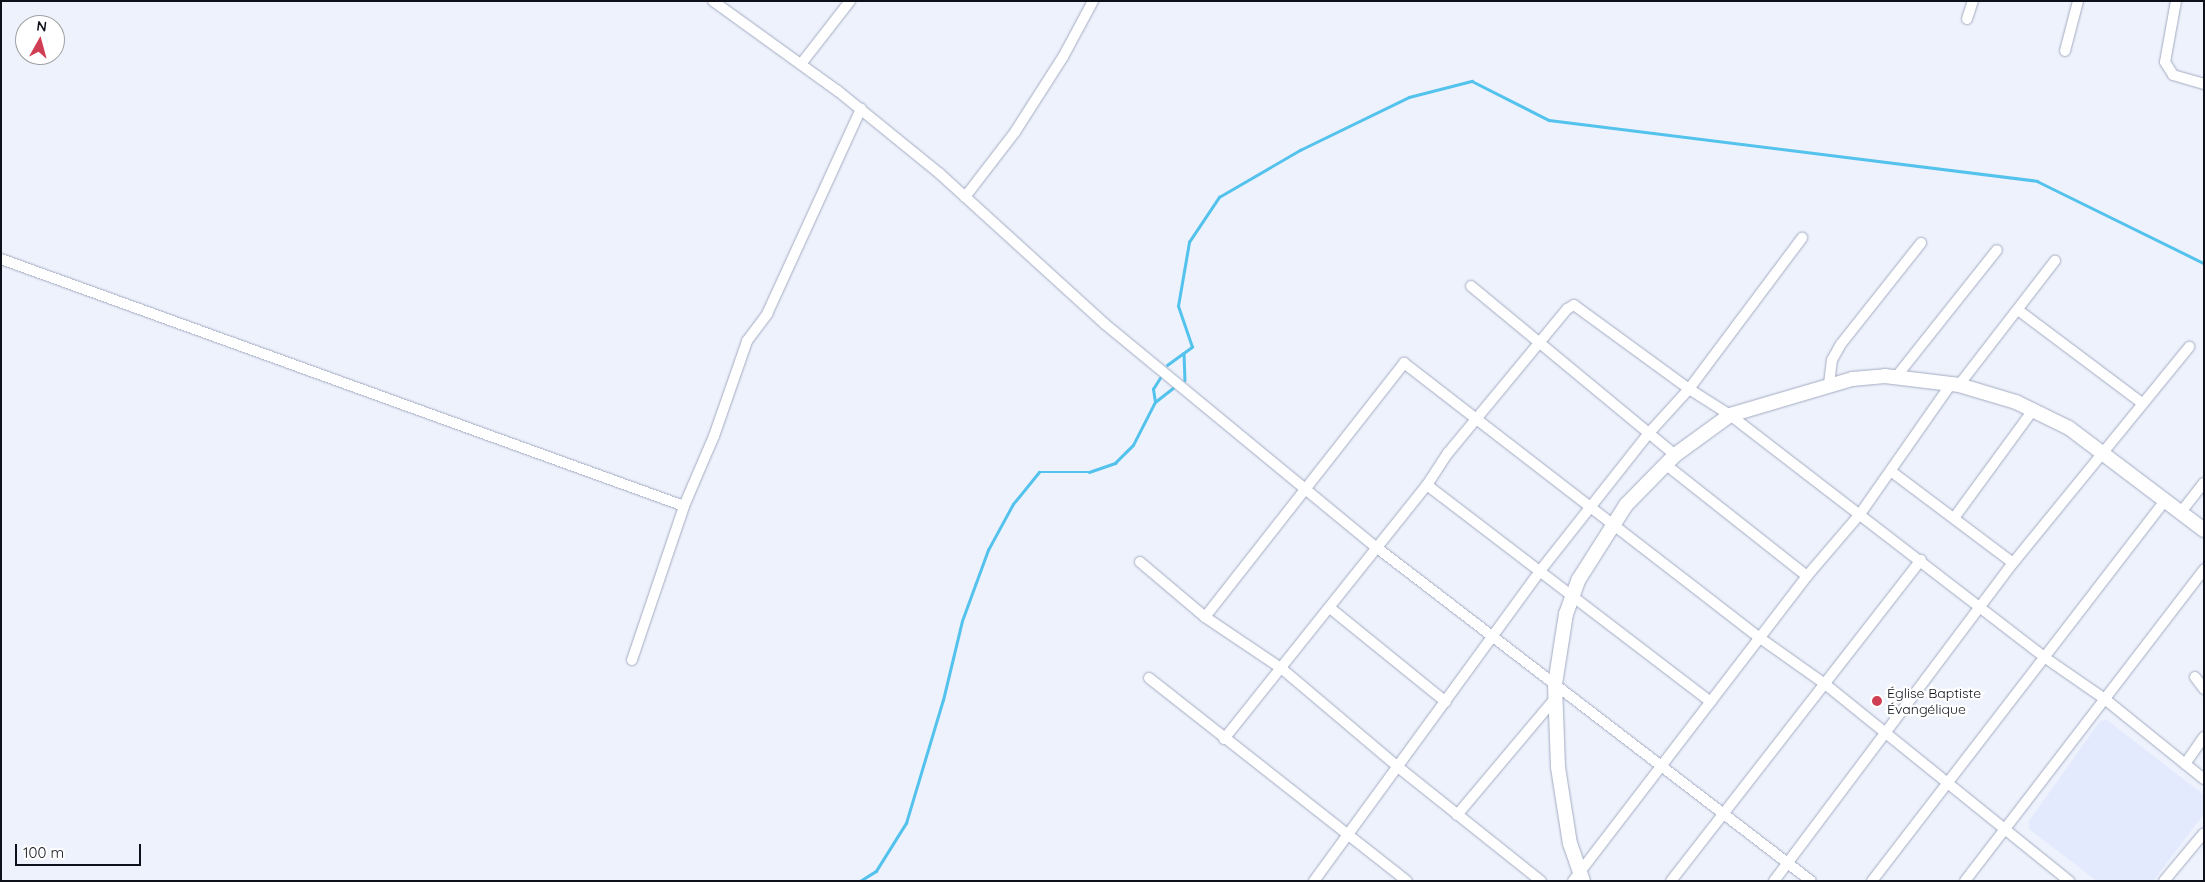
<!DOCTYPE html>
<html>
<head>
<meta charset="utf-8">
<style>
	body { margin:0 }
	#map { position:relative; width:2205px; height:882px; overflow:hidden; background:#eef2fc; font-family:Quicksand,sans-serif }
	div>[style] { position:absolute }
	.built>* { inset:0; background:#e4eafd }
	.stream>* { height:2.5px; margin:-1.25px; padding:0 1.25px; transform-origin:1.25px; border-radius:1.25px; background:#53c2ed }
	.roads { filter:drop-shadow(0 0 1px #a2abc2) drop-shadow(0 0 1px #a2abc2) }
	.street>* { height:10px; margin:-5px; padding:0 5px; transform-origin:5px; border-radius:5px; background:#fff }
	.secondary>* { height:14px; margin:-7px; padding:0 7px; transform-origin:7px; border-radius:7px; background:#fff }
	.dots>* { width:14px; height:14px; translate:-50% -50%; box-sizing:border-box; border:2px solid #fff; border-radius:50% }
	span { translate:-50% -50%; white-space:nowrap; text-align:center; line-height:1.15; -webkit-text-stroke:4.5px #fff; paint-order:stroke }
	.poi-label { font-size:14px; color:#0e1119 }
	.left { translate:0 -50%; text-align:left }
	.frame { position:absolute; inset:0; border:2px solid #0e1119; pointer-events:none }
	.north { position:absolute; left:15px; top:15px; width:50px; height:50px; box-sizing:border-box; background:#fff; border:1px solid #9fa0a3; border-radius:50%; rotate:7deg; font-size:14px; font-weight:700; line-height:20px; text-align:center; color:#0e1119 }
	.north::after { content:''; display:block; margin:auto; width:18px; height:22px; background:#cf3e53; clip-path:polygon(50% 0,100% 100%,50% 72%,0 100%) }
	.scale { position:absolute; left:15px; top:844px; width:126px; height:22px; box-sizing:border-box; border:2px solid #0e1119; border-top:0; padding-left:6px; font-size:15px; line-height:18px; white-space:nowrap; color:#0e1119; -webkit-text-stroke:4px #fff; paint-order:stroke }
</style>
</head>
<body>
<div id="map">
	<div class="built">
		<i style="clip-path:polygon(2107px 720px,2204px 795px,2204px 814px,2153px 881px,2097px 881px,2029px 829px,2029px 821px,2100px 721px)"></i>
	</div>
	<div class="stream">
		<i style="left:1184px;top:353px;width:27px;rotate:88deg"></i>
		<i style="left:1167px;top:365px;width:31px;rotate:-36deg"></i>
		<i style="left:1192px;top:347px;width:43px;rotate:-108.9deg"></i>
		<i style="left:1178px;top:306px;width:65px;rotate:-80.2deg"></i>
		<i style="left:1189px;top:242px;width:54px;rotate:-56.3deg"></i>
		<i style="left:1219px;top:197px;width:94px;rotate:-30.1deg"></i>
		<i style="left:1300px;top:150px;width:121px;rotate:-25.9deg"></i>
		<i style="left:1409px;top:97px;width:65px;rotate:-14.3deg"></i>
		<i style="left:1472px;top:81px;width:86px;rotate:26.9deg"></i>
		<i style="left:1549px;top:120px;width:492px;rotate:7.1deg"></i>
		<i style="left:2037px;top:181px;width:186px;rotate:26.2deg"></i>
		<i style="left:1155px;top:402px;width:23px;rotate:-38deg"></i>
		<i style="left:860px;top:881px;width:19px;rotate:-32deg"></i>
		<i style="left:876px;top:871px;width:57px;rotate:-58deg"></i>
		<i style="left:906px;top:823px;width:128px;rotate:-73.3deg"></i>
		<i style="left:943px;top:700px;width:81px;rotate:-76.5deg"></i>
		<i style="left:962px;top:621px;width:76px;rotate:-69.9deg"></i>
		<i style="left:988px;top:550px;width:52px;rotate:-61.5deg"></i>
		<i style="left:1013px;top:504px;width:41px;rotate:-50.9deg"></i>
		<i style="left:1039px;top:472px;width:50px"></i>
		<i style="left:1089px;top:472px;width:28px;rotate:-19deg"></i>
		<i style="left:1115px;top:463px;width:25px;rotate:-45deg"></i>
		<i style="left:1133px;top:445px;width:48px;rotate:-62.9deg"></i>
		<i style="left:1155px;top:402px;width:13px;rotate:-99deg"></i>
		<i style="left:1153px;top:389px;width:13px;rotate:-58deg"></i>
	</div>
	<div class="roads">
		<div class="street">
			<i style="left:713px;top:1px;width:154px;rotate:35.8deg"></i>
			<i style="left:838px;top:91px;width:130px;rotate:39.1deg"></i>
			<i style="left:939px;top:173px;width:224px;rotate:42.3deg"></i>
			<i style="left:1105px;top:324px;width:351px;rotate:39.5deg"></i>
			<i style="left:1376px;top:547px;width:548px;rotate:37.52deg"></i>
			<i style="left:2176px;top:1px;width:62px;rotate:100.2deg"></i>
			<i style="left:2165px;top:62px;width:15px;rotate:58deg"></i>
			<i style="left:2173px;top:75px;width:32px;rotate:16deg"></i>
			<i style="left:1967px;top:19px;width:19px;rotate:-72deg"></i>
			<i style="left:2065px;top:51px;width:52px;rotate:-75.4deg"></i>
			<i style="left:801px;top:64px;width:80px;rotate:-52.1deg"></i>
			<i style="left:965px;top:197px;width:82px;rotate:-52.4deg"></i>
			<i style="left:1015px;top:132px;width:89px;rotate:-57.4deg"></i>
			<i style="left:1063px;top:57px;width:64px;rotate:-61.8deg"></i>
			<i style="left:1px;top:259px;width:726px;rotate:19.88deg"></i>
			<i style="left:1471px;top:286px;width:265px;rotate:39.6deg"></i>
			<i style="left:2018px;top:310px;width:155px;rotate:36.9deg"></i>
			<i style="left:1896px;top:377px;width:162px;rotate:-51.5deg"></i>
			<i style="left:1829px;top:384px;width:24px;rotate:-83deg"></i>
			<i style="left:1832px;top:360px;width:18px;rotate:-61deg"></i>
			<i style="left:1841px;top:344px;width:129px;rotate:-51.6deg"></i>
			<i style="left:1959px;top:385px;width:157px;rotate:-52.3deg"></i>
			<i style="left:1665px;top:464px;width:181px;rotate:38.3deg"></i>
			<i style="left:1892px;top:472px;width:151px;rotate:36.9deg"></i>
			<i style="left:1427px;top:485px;width:357px;rotate:37.4deg"></i>
			<i style="left:2181px;top:512px;width:37px;rotate:-52deg"></i>
			<i style="left:1954px;top:518px;width:134px;rotate:-53.8deg"></i>
			<i style="left:1140px;top:562px;width:85px;rotate:40.2deg"></i>
			<i style="left:1205px;top:617px;width:92px;rotate:33.9deg"></i>
			<i style="left:1281px;top:668px;width:153px;rotate:40.2deg"></i>
			<i style="left:1398px;top:767px;width:183px;rotate:38.6deg"></i>
			<i style="left:1330px;top:608px;width:149px;rotate:39deg"></i>
			<i style="left:1205px;top:617px;width:323px;rotate:-51.9deg"></i>
			<i style="left:1404px;top:363px;width:450px;rotate:37.7deg"></i>
			<i style="left:1760px;top:638px;width:80px;rotate:35.3deg"></i>
			<i style="left:1825px;top:684px;width:314px;rotate:38.9deg"></i>
			<i style="left:632px;top:660px;width:163px;rotate:-71.3deg"></i>
			<i style="left:684px;top:506px;width:76px;rotate:-66.8deg"></i>
			<i style="left:714px;top:436px;width:101px;rotate:-70.8deg"></i>
			<i style="left:747px;top:341px;width:34px;rotate:-53deg"></i>
			<i style="left:767px;top:314px;width:226px;rotate:-65.4deg"></i>
			<i style="left:2195px;top:677px;width:15px;rotate:53deg"></i>
			<i style="left:1149px;top:678px;width:328px;rotate:38.2deg"></i>
			<i style="left:1224px;top:739px;width:325px;rotate:-51.4deg"></i>
			<i style="left:1427px;top:485px;width:38px;rotate:-57deg"></i>
			<i style="left:1448px;top:453px;width:187px;rotate:-50.4deg"></i>
			<i style="left:1567px;top:309px;width:8px;rotate:-30deg"></i>
			<i style="left:1574px;top:305px;width:142px;rotate:36.1deg"></i>
			<i style="left:1689px;top:389px;width:49px;rotate:32.4deg"></i>
			<i style="left:1730px;top:415px;width:396px;rotate:37.6deg"></i>
			<i style="left:2044px;top:657px;width:75px;rotate:34.7deg"></i>
			<i style="left:2106px;top:700px;width:126px;rotate:38.9deg"></i>
			<i style="left:2185px;top:764px;width:33px;rotate:-55deg"></i>
			<i style="left:1457px;top:815px;width:150px;rotate:-49.9deg"></i>
			<i style="left:1314px;top:881px;width:384px;rotate:-53.9deg"></i>
			<i style="left:1540px;top:571px;width:176px;rotate:-51.7deg"></i>
			<i style="left:1649px;top:433px;width:59px;rotate:-47.7deg"></i>
			<i style="left:1689px;top:389px;width:189px;rotate:-53.2deg"></i>
			<i style="left:1573px;top:881px;width:384px;rotate:-52.5deg"></i>
			<i style="left:1807px;top:576px;width:82px;rotate:-49.5deg"></i>
			<i style="left:1860px;top:514px;width:159px;rotate:-55deg"></i>
			<i style="left:1671px;top:881px;width:407px;rotate:-52.1deg"></i>
			<i style="left:1774px;top:881px;width:398px;rotate:-53.1deg"></i>
			<i style="left:2013px;top:563px;width:279px;rotate:-50.8deg"></i>
			<i style="left:1872px;top:881px;width:480px;rotate:-52.4deg"></i>
			<i style="left:1965px;top:881px;width:393px;rotate:-52.5deg"></i>
			<i style="left:2164px;top:881px;width:62px;rotate:-50.2deg"></i>
		</div>
		<div class="secondary">
			<i style="left:1583px;top:881px;width:39px;rotate:-109deg"></i>
			<i style="left:1570px;top:844px;width:78px;rotate:-98.9deg"></i>
			<i style="left:1558px;top:767px;width:83px;rotate:-92.1deg"></i>
			<i style="left:1555px;top:684px;width:71px;rotate:-81.1deg"></i>
			<i style="left:1566px;top:614px;width:37px;rotate:-70deg"></i>
			<i style="left:1579px;top:579px;width:88px;rotate:-57.6deg"></i>
			<i style="left:1626px;top:505px;width:70px;rotate:-45.6deg"></i>
			<i style="left:1675px;top:455px;width:68px;rotate:-36deg"></i>
			<i style="left:1730px;top:415px;width:127px;rotate:-16.4deg"></i>
			<i style="left:1852px;top:379px;width:33px;rotate:-5deg"></i>
			<i style="left:1885px;top:376px;width:75px;rotate:6.9deg"></i>
			<i style="left:1959px;top:385px;width:59px;rotate:16.6deg"></i>
			<i style="left:2016px;top:402px;width:59px;rotate:26.1deg"></i>
			<i style="left:2069px;top:428px;width:169px;rotate:37.1deg"></i>
		</div>
	</div>
	<div class="dots">
		<i style="left:1877px;top:701px;background:#cf3e53"></i>
	</div>
	<div class="poi-label">
		<span class="left" style="left:1887px;top:701px">Église Baptiste<br>Évangélique</span>
	</div>
	<div class="frame"></div>
	<div class="north">N</div>
	<div class="scale">100 m</div>
</div>
</body>
</html>
